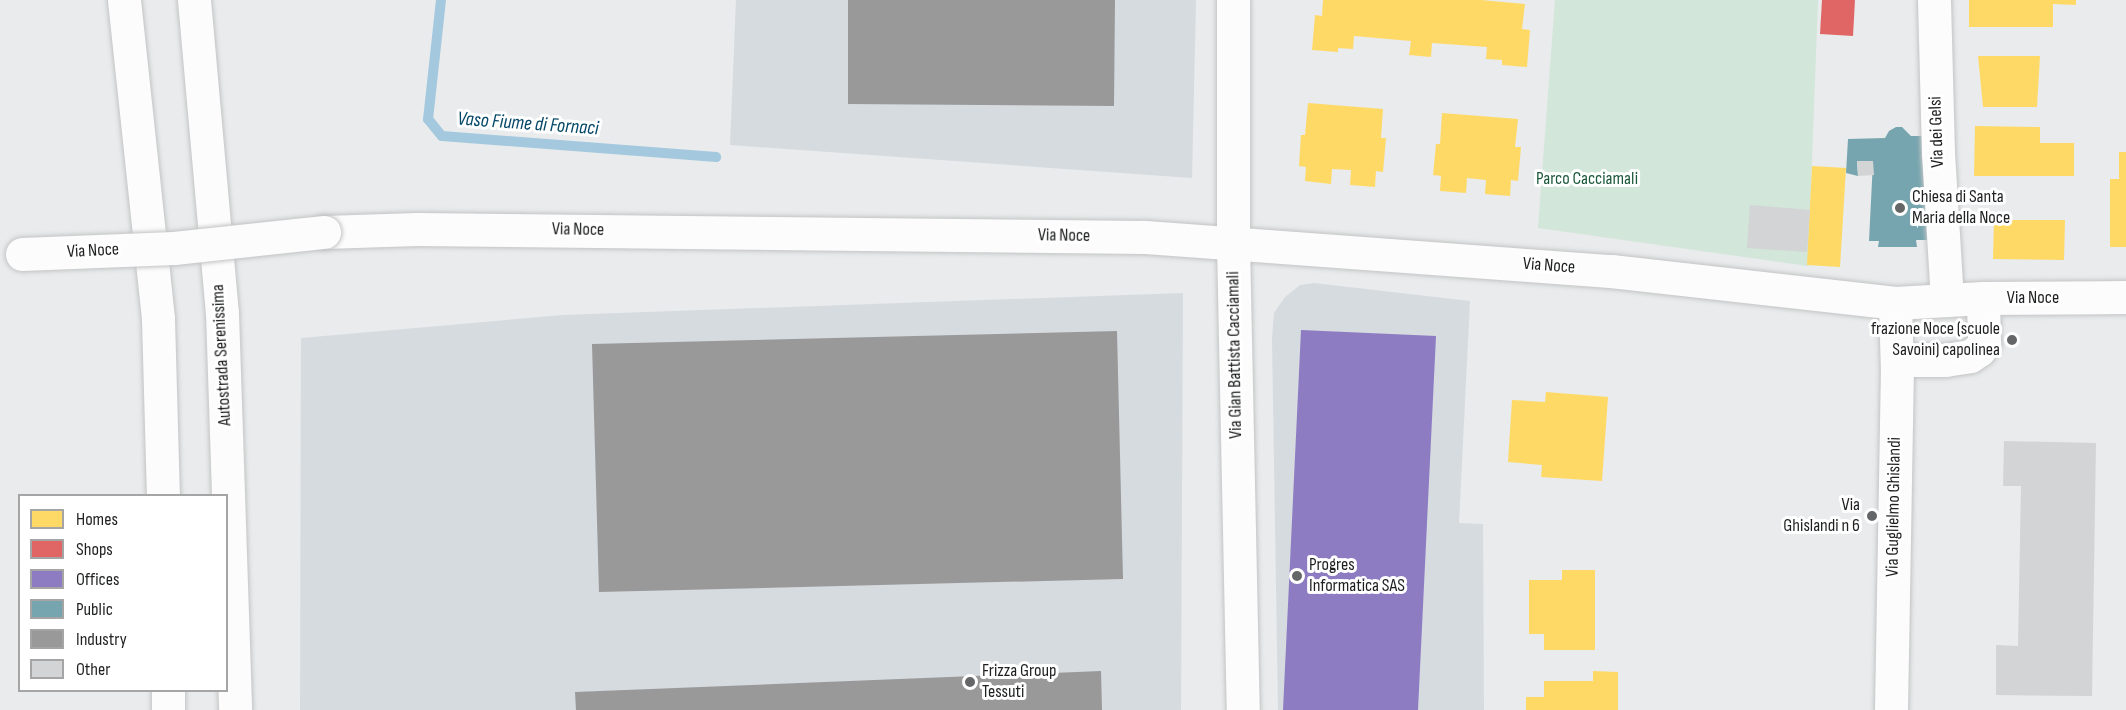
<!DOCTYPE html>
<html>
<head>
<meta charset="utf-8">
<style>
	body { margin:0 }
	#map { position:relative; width:2126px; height:710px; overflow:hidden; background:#e9ebec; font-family:"Sofia Sans Condensed",sans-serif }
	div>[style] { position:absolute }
	.built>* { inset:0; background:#d6dbe0 }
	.green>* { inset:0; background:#d2e6da }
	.homes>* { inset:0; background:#ffd966 }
	.shops>* { inset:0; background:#e06666 }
	.offices>* { inset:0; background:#8e7cc3 }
	.public>* { inset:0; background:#76a5af }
	.industry>* { inset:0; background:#999 }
	.stream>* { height:10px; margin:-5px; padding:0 5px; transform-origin:5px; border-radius:5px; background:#a4c9df }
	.building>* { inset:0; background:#d2d4d5 }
	.roads { filter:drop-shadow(0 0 2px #c3c4c5) drop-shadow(0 0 2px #c3c4c5) }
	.minor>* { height:33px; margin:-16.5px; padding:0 16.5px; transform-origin:16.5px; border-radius:16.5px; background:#fcfcfc }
	.highway>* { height:33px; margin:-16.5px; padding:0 16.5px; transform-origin:16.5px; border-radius:16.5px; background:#fcfcfc }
	.bridges { filter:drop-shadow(0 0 2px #c3c4c5) drop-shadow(0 0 2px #c3c4c5) }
	.minor-bridge>* { height:33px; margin:-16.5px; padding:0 16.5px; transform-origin:16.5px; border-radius:16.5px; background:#fcfcfc }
	.dots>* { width:16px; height:16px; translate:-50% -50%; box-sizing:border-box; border:3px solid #fff; border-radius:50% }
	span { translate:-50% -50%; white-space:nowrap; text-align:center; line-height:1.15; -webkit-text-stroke:6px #fff; paint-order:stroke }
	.street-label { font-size:18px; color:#1e1f20 }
	.park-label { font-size:18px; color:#1d593b }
	.poi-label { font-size:18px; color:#1e1f20 }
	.left { translate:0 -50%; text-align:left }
	.right { translate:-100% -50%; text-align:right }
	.water-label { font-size:20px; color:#054867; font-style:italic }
	.legend { position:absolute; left:18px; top:494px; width:210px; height:198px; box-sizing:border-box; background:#fff; border:2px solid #a5a5a6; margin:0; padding:8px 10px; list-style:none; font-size:18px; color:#1e1f20 }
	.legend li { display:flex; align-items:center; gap:12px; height:30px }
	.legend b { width:30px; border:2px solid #a5a5a6 }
</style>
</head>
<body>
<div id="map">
	<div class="built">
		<i style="clip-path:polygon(736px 0,1196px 0,1192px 178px,730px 145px)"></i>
		<i style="clip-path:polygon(1314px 283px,1470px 301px,1459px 523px,1483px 524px,1484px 710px,1278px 710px,1272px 338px,1274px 313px,1285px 297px,1300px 285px)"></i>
		<i style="clip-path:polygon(1183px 293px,1181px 710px,300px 710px,301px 338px,563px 315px)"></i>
	</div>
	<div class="green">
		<i style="clip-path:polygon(1555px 0,1818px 0,1808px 266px,1538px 228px)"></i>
	</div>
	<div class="homes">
		<i style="clip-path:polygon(1323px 0,1481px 0,1525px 4px,1522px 29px,1530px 30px,1527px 67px,1502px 65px,1502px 60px,1486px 59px,1487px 47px,1432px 43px,1431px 57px,1409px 55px,1411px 41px,1354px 36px,1353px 49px,1338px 48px,1338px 52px,1312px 50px,1315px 15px,1322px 16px)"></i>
		<i style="clip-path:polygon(1969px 0,2076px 0,2076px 5px,2053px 4px,2053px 27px,1969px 27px)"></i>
		<i style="clip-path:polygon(1978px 56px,2040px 56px,2037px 107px,1983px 107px)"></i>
		<i style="clip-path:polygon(1308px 103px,1383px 109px,1381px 138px,1386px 138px,1383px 172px,1376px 171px,1375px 187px,1350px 185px,1351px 170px,1332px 169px,1331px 184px,1305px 181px,1306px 167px,1299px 166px,1301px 135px,1305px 135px)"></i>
		<i style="clip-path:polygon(1442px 113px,1518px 119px,1515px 147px,1521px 147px,1518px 181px,1511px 180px,1510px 196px,1485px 194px,1486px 180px,1467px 178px,1466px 193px,1440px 191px,1441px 176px,1433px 175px,1436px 144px,1440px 144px)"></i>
		<i style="clip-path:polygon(1975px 126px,2040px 127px,2040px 143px,2074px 143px,2074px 176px,1974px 176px)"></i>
		<i style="clip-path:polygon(2119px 152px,2126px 152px,2126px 247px,2110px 247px,2110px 179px,2119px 179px)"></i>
		<i style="clip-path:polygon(1812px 166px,1846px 168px,1840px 267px,1807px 265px)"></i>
		<i style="clip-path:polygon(1994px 220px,2065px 220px,2064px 260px,1993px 259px)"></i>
		<i style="clip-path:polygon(1546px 392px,1608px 397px,1602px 481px,1541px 477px,1542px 465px,1508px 462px,1512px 400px,1545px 402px)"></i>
		<i style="clip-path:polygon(1562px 570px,1595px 570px,1595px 650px,1544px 650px,1544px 634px,1529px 634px,1529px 580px,1562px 580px)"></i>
		<i style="clip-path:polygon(1593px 671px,1618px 672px,1618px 710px,1526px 710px,1526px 697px,1544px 697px,1544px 681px,1593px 681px)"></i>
	</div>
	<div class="shops">
		<i style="clip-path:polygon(1822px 0,1855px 0,1853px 36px,1820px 34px)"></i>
	</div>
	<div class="offices">
		<i style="clip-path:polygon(1301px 330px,1436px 336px,1418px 710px,1283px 710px)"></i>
	</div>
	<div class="public">
		<i style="clip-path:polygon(1896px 127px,1902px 127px,1911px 136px,1928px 136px,1930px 240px,1916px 240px,1917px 247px,1878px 247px,1879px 241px,1869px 241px,1873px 161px,1857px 161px,1858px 176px,1846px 173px,1848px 139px,1885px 138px,1889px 131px)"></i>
	</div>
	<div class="industry">
		<i style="clip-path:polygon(848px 0,1115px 0,1114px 106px,848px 104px)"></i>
		<i style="clip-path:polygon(1117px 331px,1123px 579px,599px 592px,592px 344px)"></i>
		<i style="clip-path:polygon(1101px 671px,1102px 710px,576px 710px,575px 692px)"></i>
	</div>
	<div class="stream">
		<i style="left:441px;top:0;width:120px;rotate:96.2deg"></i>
		<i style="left:428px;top:119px;width:22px;rotate:51deg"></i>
		<i style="left:442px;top:136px;width:275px;rotate:4.4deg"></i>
	</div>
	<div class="building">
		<i style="clip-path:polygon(1857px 161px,1873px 161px,1874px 175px,1858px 176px)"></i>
		<i style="clip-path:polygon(1750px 205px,1810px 210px,1807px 252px,1747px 248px)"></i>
		<i style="clip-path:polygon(2004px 441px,2096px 443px,2092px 696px,1996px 695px,1996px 645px,2018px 646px,2021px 486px,2003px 486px)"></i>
	</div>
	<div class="roads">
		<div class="minor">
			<i style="left:1233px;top:0;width:244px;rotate:90deg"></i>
			<i style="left:1233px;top:244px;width:466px;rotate:88.8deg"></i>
			<i style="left:1934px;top:0;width:153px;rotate:88.5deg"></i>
			<i style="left:1938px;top:153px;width:147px;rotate:86.5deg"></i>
			<i style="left:324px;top:232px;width:93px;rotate:-1.8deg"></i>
			<i style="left:417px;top:229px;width:728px;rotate:0.63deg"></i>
			<i style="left:1145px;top:237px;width:467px;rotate:4.2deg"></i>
			<i style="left:1611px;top:271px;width:286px;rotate:6.4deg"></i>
			<i style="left:1895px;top:303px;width:88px;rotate:-3.3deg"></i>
			<i style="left:1983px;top:298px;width:143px;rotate:-0.4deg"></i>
			<i style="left:1897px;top:360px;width:48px"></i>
			<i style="left:1945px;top:360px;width:25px;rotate:-9deg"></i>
			<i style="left:1970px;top:356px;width:11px;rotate:-34deg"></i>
			<i style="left:1979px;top:350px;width:9px;rotate:-54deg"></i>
			<i style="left:1984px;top:343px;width:45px;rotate:-91.3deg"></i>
			<i style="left:1891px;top:710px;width:338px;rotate:-89deg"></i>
			<i style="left:1897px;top:372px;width:69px;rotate:-91.7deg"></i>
		</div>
		<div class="highway">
			<i style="left:124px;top:0;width:321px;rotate:83.9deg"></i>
			<i style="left:158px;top:319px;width:177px;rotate:88.4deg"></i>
			<i style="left:194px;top:0;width:314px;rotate:84.9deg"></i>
			<i style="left:222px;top:313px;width:397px;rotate:88.1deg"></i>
			<i style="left:168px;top:690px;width:20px;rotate:90deg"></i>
		</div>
	</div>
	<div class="bridges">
		<div class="minor-bridge">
			<i style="left:22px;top:254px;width:152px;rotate:-2.3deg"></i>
			<i style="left:174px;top:248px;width:151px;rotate:-6.1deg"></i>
		</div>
	</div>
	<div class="dots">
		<i style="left:1900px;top:208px;background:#656667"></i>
		<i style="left:2012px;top:340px;background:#656667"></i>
		<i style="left:1872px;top:516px;background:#656667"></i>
		<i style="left:1297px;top:576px;background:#656667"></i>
		<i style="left:970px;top:682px;background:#656667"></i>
	</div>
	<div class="street-label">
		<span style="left:1937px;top:132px;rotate:-92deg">Via dei Gelsi</span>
		<span style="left:578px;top:230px;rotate:1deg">Via Noce</span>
		<span style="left:1064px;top:236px;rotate:1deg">Via Noce</span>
		<span style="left:93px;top:251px;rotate:-3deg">Via Noce</span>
		<span style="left:1549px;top:266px;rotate:4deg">Via Noce</span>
		<span style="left:2033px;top:298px">Via Noce</span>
		<span style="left:222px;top:355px;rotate:-93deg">Autostrada Serenissima</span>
		<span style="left:1235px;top:355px;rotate:-91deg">Via Gian Battista Cacciamali</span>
		<span style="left:1894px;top:507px;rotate:-89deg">Via Guglielmo Ghislandi</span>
	</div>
	<div class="park-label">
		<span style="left:1587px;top:179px">Parco Cacciamali</span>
	</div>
	<div class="poi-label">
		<span class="left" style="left:1912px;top:208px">Chiesa di Santa<br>Maria della Noce</span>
		<span class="right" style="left:2000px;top:340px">frazione Noce (scuole<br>Savoini) capolinea</span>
		<span class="right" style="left:1860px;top:516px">Via<br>Ghislandi n 6</span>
		<span class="left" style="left:1309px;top:576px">Progres<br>Informatica SAS</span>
		<span class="left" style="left:982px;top:682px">Frizza Group<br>Tessuti</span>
	</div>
	<div class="water-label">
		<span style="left:528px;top:124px;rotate:4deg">Vaso Fiume di Fornaci</span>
	</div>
	<ul class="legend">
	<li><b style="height:16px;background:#ffd966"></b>Homes</li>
	<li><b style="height:16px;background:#e06666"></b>Shops</li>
	<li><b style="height:16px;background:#8e7cc3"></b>Offices</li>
	<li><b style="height:16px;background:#76a5af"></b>Public</li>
	<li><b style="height:16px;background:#999"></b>Industry</li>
	<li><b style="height:16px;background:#d2d4d5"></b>Other</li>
	</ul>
</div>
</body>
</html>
